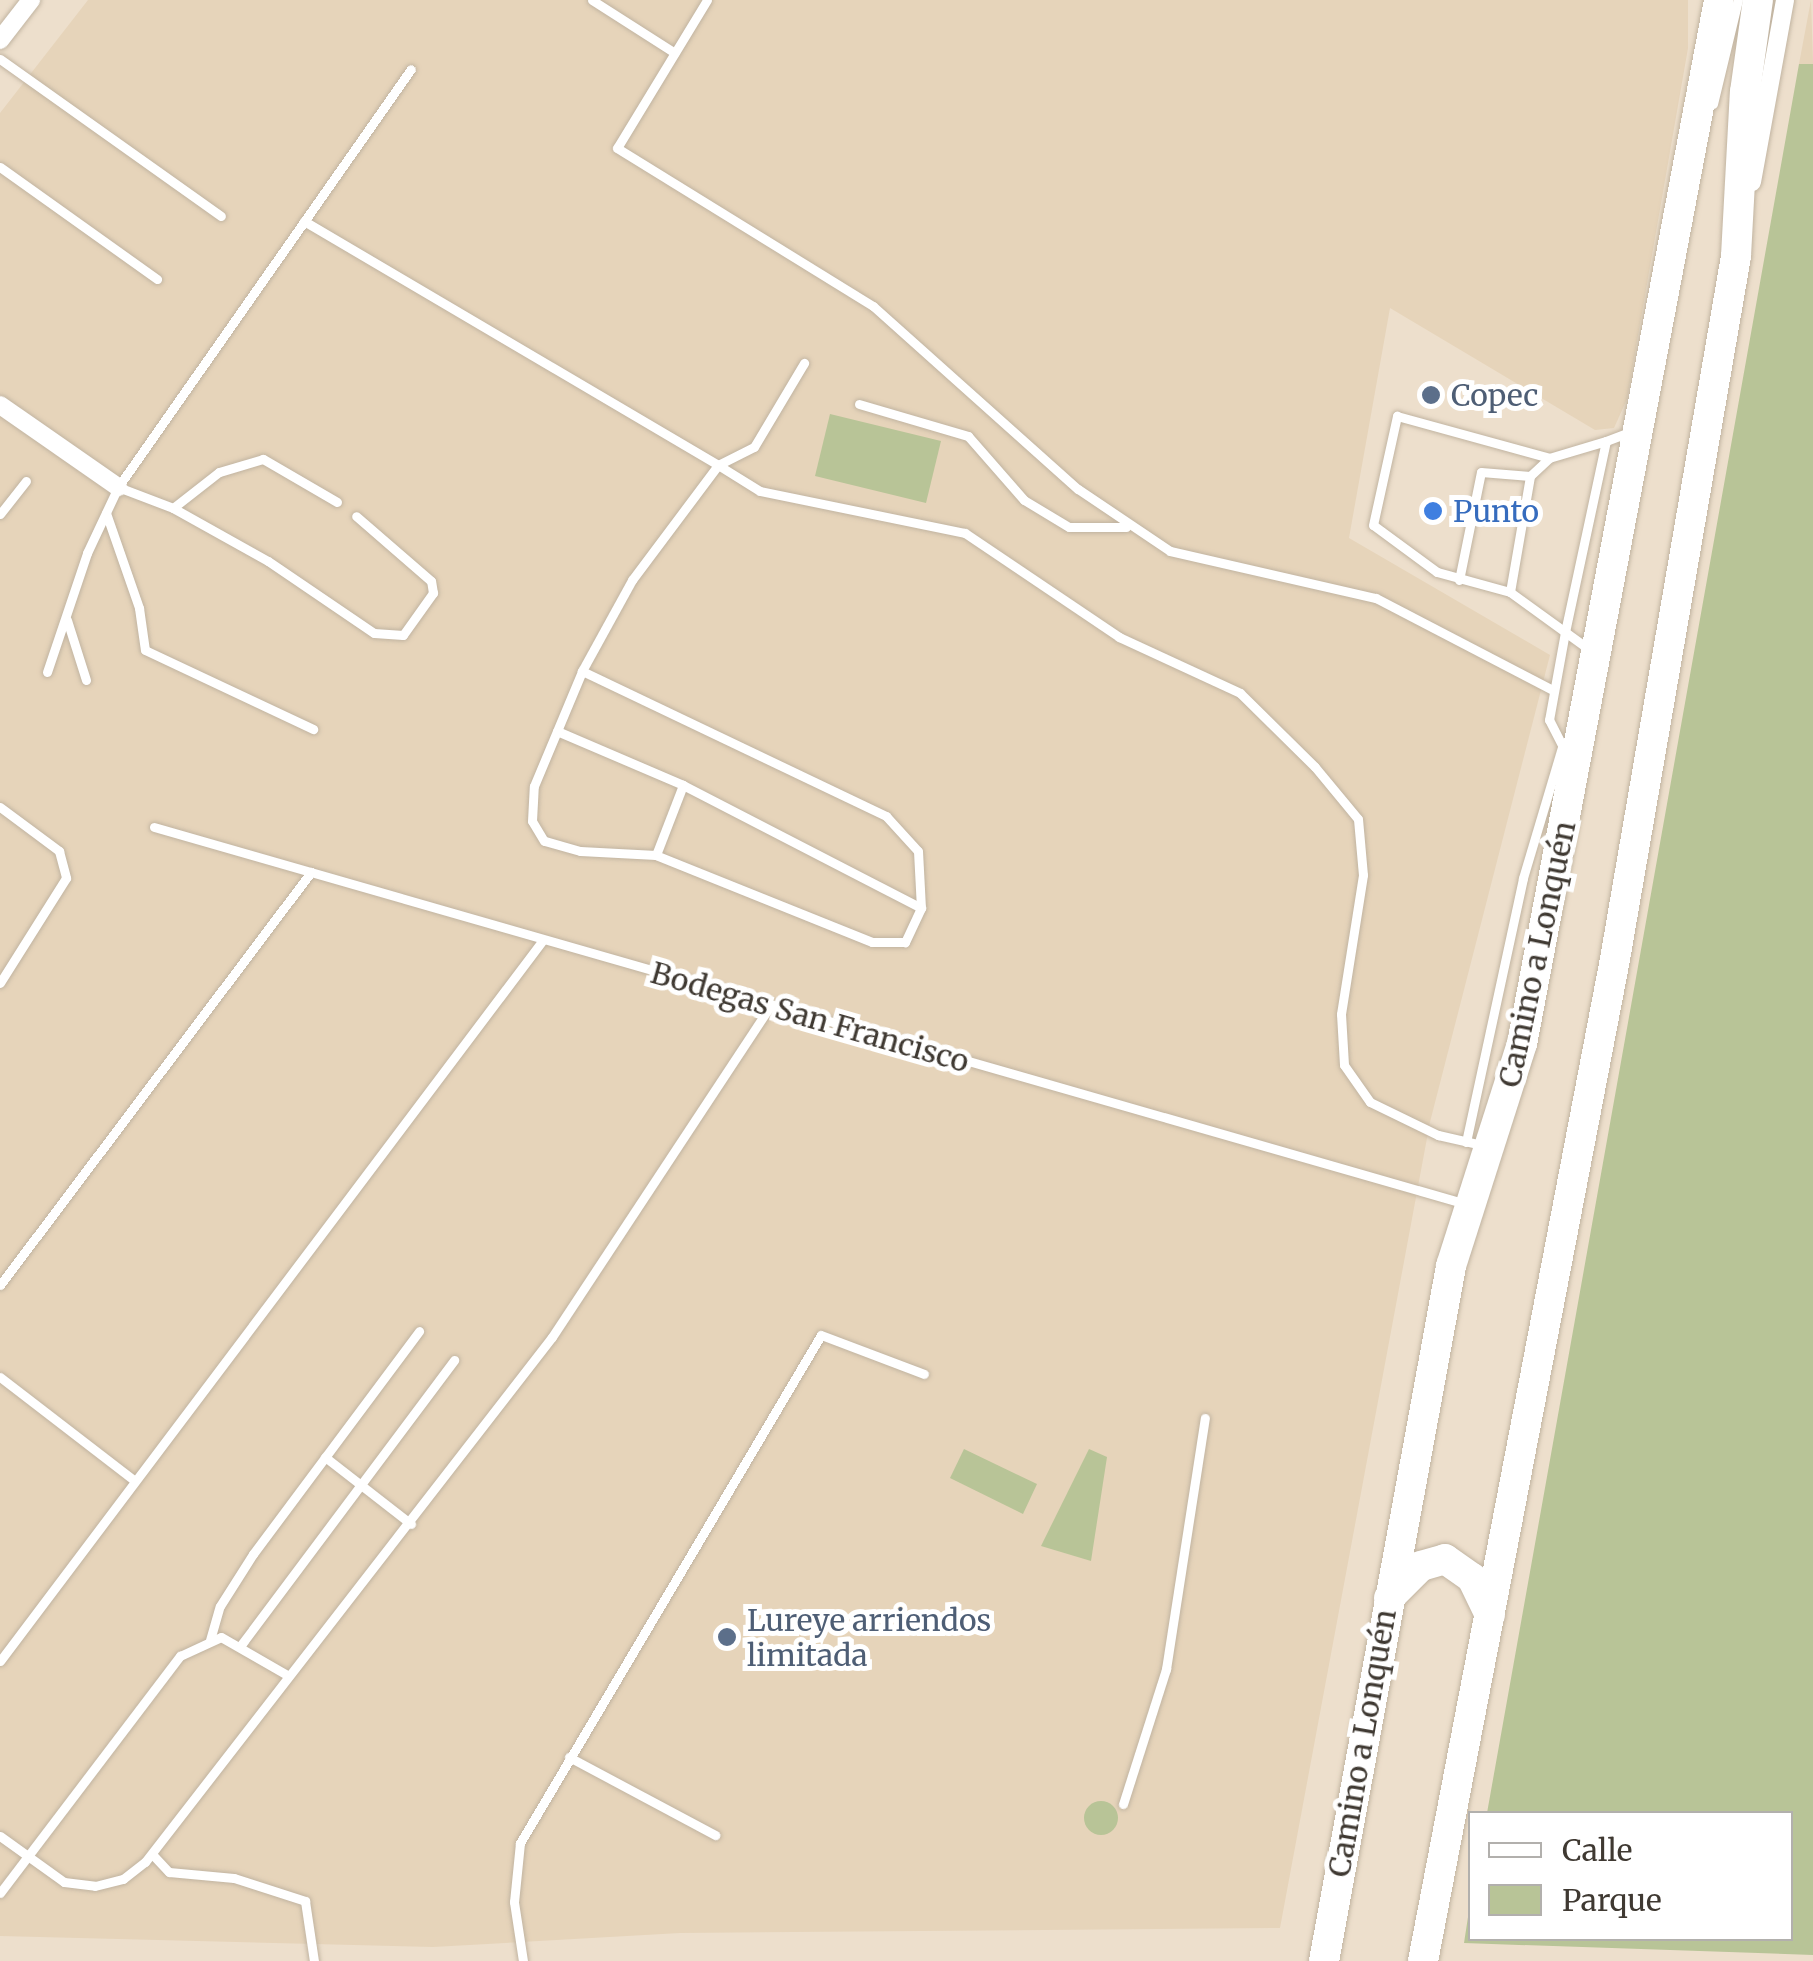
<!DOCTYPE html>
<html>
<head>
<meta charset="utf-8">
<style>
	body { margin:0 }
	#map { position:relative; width:1813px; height:1961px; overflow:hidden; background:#eddfcc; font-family:Merriweather,serif }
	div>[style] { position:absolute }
	.built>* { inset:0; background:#e6d4ba }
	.green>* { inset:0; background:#b8c497 }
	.round { border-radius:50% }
	.roads { filter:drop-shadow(0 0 2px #c1b4a1) drop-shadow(0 0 2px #c1b4a1) }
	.lane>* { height:9px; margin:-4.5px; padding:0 4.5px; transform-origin:4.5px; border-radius:4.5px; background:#fff }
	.street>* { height:18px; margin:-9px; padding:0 9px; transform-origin:9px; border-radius:9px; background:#fff }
	.primary>* { height:30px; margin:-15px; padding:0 15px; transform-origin:15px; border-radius:15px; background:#fff }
	.dots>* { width:28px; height:28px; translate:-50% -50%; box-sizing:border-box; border:5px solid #fff; border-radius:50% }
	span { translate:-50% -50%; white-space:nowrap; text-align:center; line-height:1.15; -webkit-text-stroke:10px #fff; paint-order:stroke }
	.service-label { font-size:30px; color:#4e5e75 }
	.left { translate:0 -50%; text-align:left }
	.shop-label { font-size:30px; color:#366cbe }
	.street-label { font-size:30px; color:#3f3932 }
	.legend { position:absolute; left:1468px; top:1811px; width:325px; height:130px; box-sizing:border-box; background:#fff; border:2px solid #b2b0ad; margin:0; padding:12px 18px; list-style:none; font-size:30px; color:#3f3932 }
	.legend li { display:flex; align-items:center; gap:20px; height:50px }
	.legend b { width:50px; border:2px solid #b2b0ad }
</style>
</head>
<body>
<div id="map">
	<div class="built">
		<i style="clip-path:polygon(88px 0,1688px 0,1688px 48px,1627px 399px,1614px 428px,1595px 430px,1390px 308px,1349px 538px,1550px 655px,1430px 1122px,1280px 1928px,680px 1933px,433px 1947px,0 1936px,0 113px)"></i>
		<i style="clip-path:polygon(1811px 0,1813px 64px,1799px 64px)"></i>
	</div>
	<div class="green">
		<i style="clip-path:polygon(1799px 64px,1813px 64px,1813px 1955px,1464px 1943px,1470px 1904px,1470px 1938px,1790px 1938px,1790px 1814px,1487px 1813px)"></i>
		<i style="clip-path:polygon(830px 414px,941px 441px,926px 503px,815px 476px)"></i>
		<i style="clip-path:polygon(964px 1449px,1037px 1484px,1023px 1514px,950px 1478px)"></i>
		<i style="clip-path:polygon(1089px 1449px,1107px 1457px,1091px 1561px,1041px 1546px)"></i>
		<i class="round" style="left:1084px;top:1801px;width:34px;height:34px"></i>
	</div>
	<div class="roads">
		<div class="lane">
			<i style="left:592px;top:0;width:98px;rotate:32.6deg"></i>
			<i style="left:707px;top:0;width:173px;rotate:121.3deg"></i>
			<i style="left:617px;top:148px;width:301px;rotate:31.7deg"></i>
			<i style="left:873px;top:306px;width:275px;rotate:41.8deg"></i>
			<i style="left:1078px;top:489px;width:111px;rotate:34deg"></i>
			<i style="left:1170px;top:551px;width:211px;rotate:12.9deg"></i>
			<i style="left:1376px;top:598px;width:199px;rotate:27.5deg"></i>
			<i style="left:0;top:59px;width:271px;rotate:35.4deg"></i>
			<i style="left:1713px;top:104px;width:107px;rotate:-76.5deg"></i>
			<i style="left:0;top:167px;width:193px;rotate:35.5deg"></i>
			<i style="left:304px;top:221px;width:481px;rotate:30.5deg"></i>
			<i style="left:718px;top:465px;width:40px;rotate:-26.6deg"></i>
			<i style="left:754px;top:447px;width:98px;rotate:-59.2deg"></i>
			<i style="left:859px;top:404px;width:114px;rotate:16.4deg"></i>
			<i style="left:968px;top:436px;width:85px;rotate:48.8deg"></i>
			<i style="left:1024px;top:500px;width:52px;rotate:31deg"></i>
			<i style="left:1069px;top:527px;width:57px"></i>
			<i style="left:118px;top:487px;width:59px;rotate:20.9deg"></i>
			<i style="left:337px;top:502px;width:86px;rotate:-149.8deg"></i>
			<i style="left:263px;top:459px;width:46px;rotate:163.5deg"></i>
			<i style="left:219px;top:472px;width:58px;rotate:142deg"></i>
			<i style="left:173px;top:508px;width:109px;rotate:29.2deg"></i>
			<i style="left:268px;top:561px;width:128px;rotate:34.2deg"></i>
			<i style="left:374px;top:633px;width:29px;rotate:4deg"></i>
			<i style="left:403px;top:635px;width:52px;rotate:-54.5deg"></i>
			<i style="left:433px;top:593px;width:12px;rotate:-99deg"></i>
			<i style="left:431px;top:581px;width:99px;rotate:-139.1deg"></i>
			<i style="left:106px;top:513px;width:101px;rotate:70.8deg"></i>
			<i style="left:139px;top:608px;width:42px;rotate:81.9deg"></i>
			<i style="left:145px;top:650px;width:186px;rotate:25.2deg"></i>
			<i style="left:0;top:514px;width:42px;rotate:-51.8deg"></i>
			<i style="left:1459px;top:580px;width:110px;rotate:-78.5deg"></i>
			<i style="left:1481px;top:472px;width:49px;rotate:4.7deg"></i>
			<i style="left:1510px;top:592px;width:76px;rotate:-164.7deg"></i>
			<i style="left:1437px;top:572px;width:79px;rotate:-143.7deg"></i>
			<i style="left:1373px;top:525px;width:112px;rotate:-77.6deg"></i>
			<i style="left:1397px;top:416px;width:158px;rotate:15.4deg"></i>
			<i style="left:67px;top:620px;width:63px;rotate:72.4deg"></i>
			<i style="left:1590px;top:650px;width:99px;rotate:-144.1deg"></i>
			<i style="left:1510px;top:592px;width:118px;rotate:-80.2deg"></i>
			<i style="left:1530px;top:476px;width:26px;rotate:-43deg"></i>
			<i style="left:1549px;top:458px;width:59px;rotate:-16.6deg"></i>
			<i style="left:582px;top:671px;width:337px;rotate:25.5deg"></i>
			<i style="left:886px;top:816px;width:47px;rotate:47.6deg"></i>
			<i style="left:918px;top:851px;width:57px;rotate:87deg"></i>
			<i style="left:921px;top:908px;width:38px;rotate:115deg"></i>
			<i style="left:905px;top:942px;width:33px;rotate:180deg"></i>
			<i style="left:872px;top:942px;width:233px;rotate:-158.1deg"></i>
			<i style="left:656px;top:855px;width:76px;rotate:-177deg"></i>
			<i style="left:580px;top:851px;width:37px;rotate:-164deg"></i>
			<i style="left:544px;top:841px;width:23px;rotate:-121deg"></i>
			<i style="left:532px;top:821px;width:35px;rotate:-87deg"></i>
			<i style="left:534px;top:786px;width:125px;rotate:-67.3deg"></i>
			<i style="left:582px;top:671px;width:104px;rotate:-61.2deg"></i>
			<i style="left:632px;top:580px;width:144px;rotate:-53.2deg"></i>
			<i style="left:718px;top:465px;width:49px;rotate:31.8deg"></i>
			<i style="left:760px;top:491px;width:209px;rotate:11.6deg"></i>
			<i style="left:965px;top:533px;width:186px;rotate:34deg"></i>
			<i style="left:1119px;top:637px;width:133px;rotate:24.8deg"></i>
			<i style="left:1240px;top:693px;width:105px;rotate:44.6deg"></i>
			<i style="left:1315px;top:767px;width:67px;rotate:50.4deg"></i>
			<i style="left:1358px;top:819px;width:56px;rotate:84.9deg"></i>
			<i style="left:1363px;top:875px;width:141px;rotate:99deg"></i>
			<i style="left:1341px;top:1014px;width:51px;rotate:86.6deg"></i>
			<i style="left:1344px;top:1065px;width:45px;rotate:54.9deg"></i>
			<i style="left:1370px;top:1102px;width:76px;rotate:25.9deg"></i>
			<i style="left:1438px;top:1135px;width:49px;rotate:12.9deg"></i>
			<i style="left:47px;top:672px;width:126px;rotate:-71.4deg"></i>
			<i style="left:87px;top:553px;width:73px;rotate:-64.8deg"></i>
			<i style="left:118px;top:487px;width:510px;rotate:-54.97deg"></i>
			<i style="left:557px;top:731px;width:137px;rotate:23.2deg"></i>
			<i style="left:683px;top:785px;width:268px;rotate:27.3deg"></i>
			<i style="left:1564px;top:749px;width:33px;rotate:-117deg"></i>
			<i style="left:1549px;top:720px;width:89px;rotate:-79.7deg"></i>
			<i style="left:1565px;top:632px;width:195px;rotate:-77.9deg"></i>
			<i style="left:1606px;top:441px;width:26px;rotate:-21deg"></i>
			<i style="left:0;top:807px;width:74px;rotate:36.7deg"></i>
			<i style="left:59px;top:851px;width:28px;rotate:75deg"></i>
			<i style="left:66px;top:878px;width:124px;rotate:122.2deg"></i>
			<i style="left:154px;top:827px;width:1362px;rotate:16.03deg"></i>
			<i style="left:656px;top:855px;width:75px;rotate:-68.9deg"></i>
			<i style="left:1466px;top:1142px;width:270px;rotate:-77.8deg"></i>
			<i style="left:1523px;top:878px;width:137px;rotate:-73.4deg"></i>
			<i style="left:0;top:1285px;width:517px;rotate:-53.02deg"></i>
			<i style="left:0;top:1377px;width:170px;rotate:37.6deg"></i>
			<i style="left:325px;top:1457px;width:109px;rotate:37.9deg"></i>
			<i style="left:210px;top:1640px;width:35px;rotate:-74deg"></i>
			<i style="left:220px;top:1606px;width:62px;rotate:-57.6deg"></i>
			<i style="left:253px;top:1554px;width:278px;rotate:-53.3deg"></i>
			<i style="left:241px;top:1645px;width:356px;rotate:-53.2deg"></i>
			<i style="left:0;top:1661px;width:903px;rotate:-53.02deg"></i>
			<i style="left:569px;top:1757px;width:166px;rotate:28.1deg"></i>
			<i style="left:1123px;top:1804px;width:142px;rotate:-72.3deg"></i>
			<i style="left:1166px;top:1669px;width:254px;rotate:-81.2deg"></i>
			<i style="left:0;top:1836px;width:79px;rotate:35.7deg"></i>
			<i style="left:64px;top:1882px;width:31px;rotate:7deg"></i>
			<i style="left:95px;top:1886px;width:29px;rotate:-14deg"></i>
			<i style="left:123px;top:1879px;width:28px;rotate:-38deg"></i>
			<i style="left:145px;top:1862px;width:664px;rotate:-52.22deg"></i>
			<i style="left:552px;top:1337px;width:396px;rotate:-56.6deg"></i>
			<i style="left:152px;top:1854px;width:25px;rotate:47deg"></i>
			<i style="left:169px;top:1872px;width:65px;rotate:5.3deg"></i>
			<i style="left:234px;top:1878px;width:75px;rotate:17.9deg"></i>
			<i style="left:305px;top:1901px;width:61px;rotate:81.5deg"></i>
			<i style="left:0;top:1893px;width:298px;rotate:-52.8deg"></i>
			<i style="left:180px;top:1656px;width:45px;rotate:-24.9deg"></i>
			<i style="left:221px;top:1637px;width:76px;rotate:29.9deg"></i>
			<i style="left:523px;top:1961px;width:60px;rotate:-98.7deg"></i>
			<i style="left:514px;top:1902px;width:59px;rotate:-84.2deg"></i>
			<i style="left:520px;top:1843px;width:590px;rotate:-59.35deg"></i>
			<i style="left:821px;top:1335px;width:110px;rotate:20.7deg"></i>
		</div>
		<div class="street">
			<i style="left:0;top:40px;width:51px;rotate:-52.2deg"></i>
			<i style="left:1752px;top:182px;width:185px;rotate:-79.7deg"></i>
			<i style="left:0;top:405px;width:144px;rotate:34.8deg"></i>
		</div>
		<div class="primary">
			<i style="left:1389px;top:1598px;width:45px;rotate:-45deg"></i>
			<i style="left:1421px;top:1566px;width:25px;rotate:-16deg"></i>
			<i style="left:1445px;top:1559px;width:33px;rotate:35deg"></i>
			<i style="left:1472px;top:1578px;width:41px;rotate:64.1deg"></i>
			<i style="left:1324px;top:1961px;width:707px;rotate:-79.64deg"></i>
			<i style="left:1451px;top:1266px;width:233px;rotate:-72.3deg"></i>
			<i style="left:1522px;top:1044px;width:1062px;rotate:-79.31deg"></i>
			<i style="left:1423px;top:1961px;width:1020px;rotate:-79.15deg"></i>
			<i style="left:1615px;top:959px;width:713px;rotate:-80.23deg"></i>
			<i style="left:1736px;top:256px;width:164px;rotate:-86.9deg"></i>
			<i style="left:1745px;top:92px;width:93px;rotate:-82deg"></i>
		</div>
	</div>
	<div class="dots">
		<i style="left:1431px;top:395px;background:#5c6f8a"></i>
		<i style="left:1433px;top:511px;background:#3f7fe0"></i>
		<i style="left:727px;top:1637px;background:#5c6f8a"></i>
	</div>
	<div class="service-label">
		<span class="left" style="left:1451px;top:395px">Copec</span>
		<span class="left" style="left:747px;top:1637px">Lureye arriendos<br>limitada</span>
	</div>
	<div class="shop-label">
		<span class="left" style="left:1453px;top:511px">Punto</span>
	</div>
	<div class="street-label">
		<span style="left:1537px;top:954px;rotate:-78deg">Camino a Lonquén</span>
		<span style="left:810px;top:1017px;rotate:16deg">Bodegas San Francisco</span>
		<span style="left:1362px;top:1743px;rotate:-80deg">Camino a Lonquén</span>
	</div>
	<ul class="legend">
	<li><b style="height:12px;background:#fff"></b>Calle</li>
	<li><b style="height:28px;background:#b8c497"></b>Parque</li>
	</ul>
</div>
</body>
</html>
